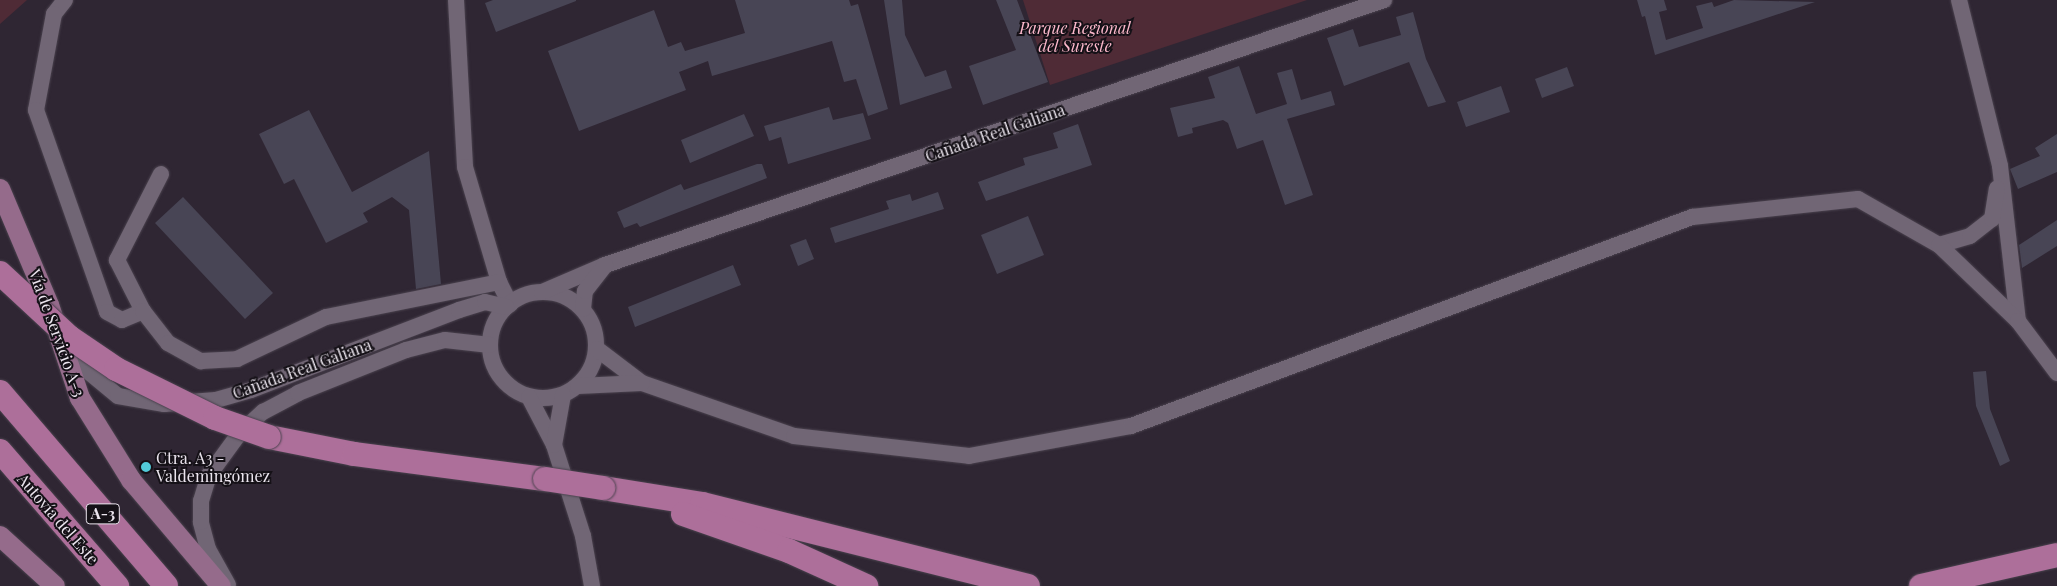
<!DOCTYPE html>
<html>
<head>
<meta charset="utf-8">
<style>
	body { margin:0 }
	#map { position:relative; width:2057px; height:586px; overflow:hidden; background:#2f2633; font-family:"Playfair Display",serif }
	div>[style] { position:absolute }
	.green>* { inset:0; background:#4f2b36 }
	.building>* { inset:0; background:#484555 }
	.roads { filter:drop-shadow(0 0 1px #4a424e) drop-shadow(0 0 1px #4a424e) }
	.minor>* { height:16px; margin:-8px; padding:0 8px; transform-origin:8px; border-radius:8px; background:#716675 }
	.minor>.ring { margin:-8px; padding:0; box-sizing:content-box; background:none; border:16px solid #716675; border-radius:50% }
	.major>* { height:20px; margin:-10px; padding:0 10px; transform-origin:10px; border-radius:10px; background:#956b8b }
	.highway>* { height:24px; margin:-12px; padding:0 12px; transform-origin:12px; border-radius:12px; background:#ad6f9a }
	.bridges { filter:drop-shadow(0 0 1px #4a424e) drop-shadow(0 0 1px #4a424e) }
	.highway-bridge>* { height:24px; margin:-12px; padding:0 12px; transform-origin:12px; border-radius:12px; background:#ad6f9a }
	.dots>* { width:14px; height:14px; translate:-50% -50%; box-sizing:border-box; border:2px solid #151117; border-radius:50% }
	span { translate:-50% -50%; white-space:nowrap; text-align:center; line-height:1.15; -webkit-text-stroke:4px #151117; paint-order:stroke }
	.shield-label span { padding:1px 4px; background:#151117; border:1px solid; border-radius:4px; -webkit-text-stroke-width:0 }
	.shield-label { font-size:15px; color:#ebe5ee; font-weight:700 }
	.park-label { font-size:16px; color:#fdb9cc; font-style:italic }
	.street-label { font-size:16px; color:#ebe5ee }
	.poi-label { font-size:16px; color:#ebe5ee }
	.left { translate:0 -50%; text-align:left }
</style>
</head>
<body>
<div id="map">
	<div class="green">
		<i style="clip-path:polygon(0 0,27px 0,0 24px)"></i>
		<i style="clip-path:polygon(1023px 0,1307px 0,1050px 85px)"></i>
	</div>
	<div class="building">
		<i style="clip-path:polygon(493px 0,576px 0,576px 1px,496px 32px,485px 3px)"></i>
		<i style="clip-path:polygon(735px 0,849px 0,851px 6px,858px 4px,888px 109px,868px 116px,856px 79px,844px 82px,832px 41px,712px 76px,708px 61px,679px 72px,686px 90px,579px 131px,548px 51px,654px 10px,668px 47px,681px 42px,685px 51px,745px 33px)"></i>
		<i style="clip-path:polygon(884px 0,902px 0,905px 35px,925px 77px,946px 70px,952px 88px,900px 105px)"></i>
		<i style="clip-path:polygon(996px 0,1017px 0,1048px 82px,983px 105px,969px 66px,1016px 50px)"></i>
		<i style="clip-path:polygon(1637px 0,1664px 0,1667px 10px,1659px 12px,1666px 40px,1703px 28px,1696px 6px,1712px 2px,1714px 7px,1734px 0,1815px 2px,1655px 55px,1645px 16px,1642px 17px)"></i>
		<i style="clip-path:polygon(1413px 12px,1426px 59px,1446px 102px,1428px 107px,1409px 62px,1344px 86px,1327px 38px,1353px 29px,1359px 47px,1401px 35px,1396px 17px)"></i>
		<i style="clip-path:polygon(1239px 66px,1256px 114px,1287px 104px,1277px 73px,1292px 69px,1301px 100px,1331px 91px,1335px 105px,1287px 119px,1313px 195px,1285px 205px,1263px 140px,1237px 149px,1228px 123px,1223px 120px,1192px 128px,1193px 133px,1178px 137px,1170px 108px,1215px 98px,1208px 77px)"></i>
		<i style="clip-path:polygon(1567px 67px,1574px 86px,1542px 98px,1535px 79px)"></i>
		<i style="clip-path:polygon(1501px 86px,1510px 112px,1466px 127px,1457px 102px)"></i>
		<i style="clip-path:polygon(829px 107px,833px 120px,863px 113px,871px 139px,788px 164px,781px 137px,769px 141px,764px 126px)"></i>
		<i style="clip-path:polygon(309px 110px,352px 192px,429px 151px,441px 284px,416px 289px,409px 210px,392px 197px,363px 213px,368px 222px,326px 243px,294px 179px,284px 184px,259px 134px)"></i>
		<i style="clip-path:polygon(744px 114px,754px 136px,690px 163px,681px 140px)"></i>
		<i style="clip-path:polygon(1078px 124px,1092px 165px,986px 201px,978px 182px,1025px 165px,1023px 158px,1058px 148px,1053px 133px)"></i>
		<i style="clip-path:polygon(2057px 134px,2057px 172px,2018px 189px,2010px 169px,2040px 156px,2035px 148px)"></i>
		<i style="clip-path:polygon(757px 164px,762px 164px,767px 178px,640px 227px,637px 223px,624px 228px,617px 212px,681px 184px,684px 190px)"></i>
		<i style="clip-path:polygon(938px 192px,944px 209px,835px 243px,830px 228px,889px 209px,886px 201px,910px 194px,912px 201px)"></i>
		<i style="clip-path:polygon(183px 197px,273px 293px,245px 319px,155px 223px)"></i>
		<i style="clip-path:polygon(1028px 216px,1044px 255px,997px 274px,981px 235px)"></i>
		<i style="clip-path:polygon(2057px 220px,2057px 246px,2022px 268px,2019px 245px)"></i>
		<i style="clip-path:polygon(806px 239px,814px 259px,798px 266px,790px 245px)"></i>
		<i style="clip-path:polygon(733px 265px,741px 285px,635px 327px,628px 307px)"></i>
		<i style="clip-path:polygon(1986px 371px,1990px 409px,2010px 461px,2000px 466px,1976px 406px,1973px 372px)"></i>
	</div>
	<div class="roads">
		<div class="minor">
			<i style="left:65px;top:0;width:18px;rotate:128deg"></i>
			<i style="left:54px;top:14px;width:98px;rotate:100.6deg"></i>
			<i style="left:36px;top:110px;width:214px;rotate:70.6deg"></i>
			<i style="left:107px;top:312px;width:17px;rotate:28deg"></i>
			<i style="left:122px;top:320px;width:23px;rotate:-23deg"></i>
			<i style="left:456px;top:0;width:167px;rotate:86.9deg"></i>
			<i style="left:465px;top:167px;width:120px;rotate:73.5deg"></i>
			<i style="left:499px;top:282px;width:25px;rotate:63deg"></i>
			<i style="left:1959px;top:0;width:171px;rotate:76.1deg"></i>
			<i style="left:2000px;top:166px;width:156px;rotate:83.4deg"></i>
			<i style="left:161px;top:174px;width:97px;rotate:117.1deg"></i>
			<i style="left:117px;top:260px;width:57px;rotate:63deg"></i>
			<i style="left:143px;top:311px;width:41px;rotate:52deg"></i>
			<i style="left:168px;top:343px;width:38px;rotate:29deg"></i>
			<i style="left:201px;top:361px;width:36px;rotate:-3deg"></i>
			<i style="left:237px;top:359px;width:98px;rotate:-25.3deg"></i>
			<i style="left:326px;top:317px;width:177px;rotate:-11.4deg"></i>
			<i style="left:1939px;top:245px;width:32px;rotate:-16deg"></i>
			<i style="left:1970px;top:236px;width:28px;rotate:-38deg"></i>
			<i style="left:1992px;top:219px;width:31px;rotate:-81deg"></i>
			<i class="ring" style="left:490px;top:292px;width:90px;height:90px"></i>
			<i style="left:542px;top:292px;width:69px;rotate:-23.2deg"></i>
			<i style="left:605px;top:265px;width:823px;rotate:-18.79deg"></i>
			<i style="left:583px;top:309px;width:18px;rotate:-84deg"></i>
			<i style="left:585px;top:291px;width:33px;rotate:-52deg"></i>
			<i style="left:69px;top:340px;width:32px;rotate:62deg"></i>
			<i style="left:84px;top:368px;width:44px;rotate:39.5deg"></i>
			<i style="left:118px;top:396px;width:47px;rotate:9.9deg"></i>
			<i style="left:164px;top:404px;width:52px;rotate:-4.4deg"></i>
			<i style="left:216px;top:400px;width:36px;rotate:-16deg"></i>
			<i style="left:251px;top:390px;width:223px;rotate:-21deg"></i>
			<i style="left:459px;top:310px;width:27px;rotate:-17deg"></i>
			<i style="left:485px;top:302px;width:22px;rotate:13deg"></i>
			<i style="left:597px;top:349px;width:56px;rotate:37.1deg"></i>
			<i style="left:642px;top:383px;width:161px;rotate:19.2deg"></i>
			<i style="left:794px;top:436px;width:176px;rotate:6.5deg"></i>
			<i style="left:969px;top:456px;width:165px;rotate:-10.5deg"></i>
			<i style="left:1131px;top:426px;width:599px;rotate:-20.43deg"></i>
			<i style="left:1692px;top:217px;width:167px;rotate:-6.2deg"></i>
			<i style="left:1858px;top:199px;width:93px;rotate:29.6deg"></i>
			<i style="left:1939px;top:245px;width:110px;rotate:43.9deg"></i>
			<i style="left:2018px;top:321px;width:65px;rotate:53.1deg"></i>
			<i style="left:578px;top:386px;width:64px;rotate:-2.7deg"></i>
			<i style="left:529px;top:397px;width:54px;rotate:62.5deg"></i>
			<i style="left:554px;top:445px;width:96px;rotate:72.3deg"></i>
			<i style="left:583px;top:536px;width:51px;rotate:79.8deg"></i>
			<i style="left:554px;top:445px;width:51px;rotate:-79.8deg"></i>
			<i style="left:228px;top:585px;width:41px;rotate:-119.1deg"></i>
			<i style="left:208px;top:549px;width:28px;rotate:-105deg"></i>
			<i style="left:201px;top:522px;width:21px;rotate:-90deg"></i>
			<i style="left:201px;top:501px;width:27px;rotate:-73deg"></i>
			<i style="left:209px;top:475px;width:51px;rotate:-53.8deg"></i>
			<i style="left:239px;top:434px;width:33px;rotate:-43deg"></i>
			<i style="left:263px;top:412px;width:40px;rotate:-28deg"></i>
			<i style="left:298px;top:393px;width:116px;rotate:-21.7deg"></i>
			<i style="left:406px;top:350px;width:40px;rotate:-14.4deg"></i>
			<i style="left:445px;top:340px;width:45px;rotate:6.3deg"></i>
		</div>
		<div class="major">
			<i style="left:0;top:189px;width:126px;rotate:67.1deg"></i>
			<i style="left:49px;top:305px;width:98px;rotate:71.6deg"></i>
			<i style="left:80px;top:398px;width:97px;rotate:58.1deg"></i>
			<i style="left:131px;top:480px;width:139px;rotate:49.7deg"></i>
			<i style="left:0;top:536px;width:74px;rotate:42.3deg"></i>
		</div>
		<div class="highway">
			<i style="left:0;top:392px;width:255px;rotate:49.4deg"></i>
			<i style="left:269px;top:437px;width:87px;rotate:11.3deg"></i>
			<i style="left:354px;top:454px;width:193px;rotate:7.5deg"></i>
			<i style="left:0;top:451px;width:179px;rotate:49.1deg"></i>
			<i style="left:603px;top:488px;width:100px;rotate:9.2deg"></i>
			<i style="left:702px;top:504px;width:336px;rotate:14.1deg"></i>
			<i style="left:683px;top:514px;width:112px;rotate:19.2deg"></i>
			<i style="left:789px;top:551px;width:85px;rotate:24.4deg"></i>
			<i style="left:1921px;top:586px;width:139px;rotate:-12.8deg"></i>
		</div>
	</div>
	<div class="bridges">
		<div class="highway-bridge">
			<i style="left:0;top:273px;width:94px;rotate:42.8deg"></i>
			<i style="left:69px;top:337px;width:57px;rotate:34.2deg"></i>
			<i style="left:116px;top:369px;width:110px;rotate:26.3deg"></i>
			<i style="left:215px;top:418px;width:57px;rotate:19.4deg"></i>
			<i style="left:545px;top:479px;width:59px;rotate:8.8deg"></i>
		</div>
	</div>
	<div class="dots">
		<i style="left:146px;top:467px;background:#52cbd9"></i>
	</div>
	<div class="shield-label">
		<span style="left:103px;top:514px">A-3</span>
	</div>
	<div class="park-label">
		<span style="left:1075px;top:37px">Parque Regional<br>del Sureste</span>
	</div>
	<div class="street-label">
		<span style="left:995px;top:133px;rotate:-19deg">Cañada Real Galiana</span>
		<span style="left:57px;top:333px;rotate:70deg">Vía de Servicio A-3</span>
		<span style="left:302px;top:369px;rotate:-20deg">Cañada Real Galiana</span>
		<span style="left:58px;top:519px;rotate:49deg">Autovía del Este</span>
	</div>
	<div class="poi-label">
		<span class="left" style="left:156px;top:467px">Ctra. A3 -<br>Valdemingómez</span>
	</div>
</div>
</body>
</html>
